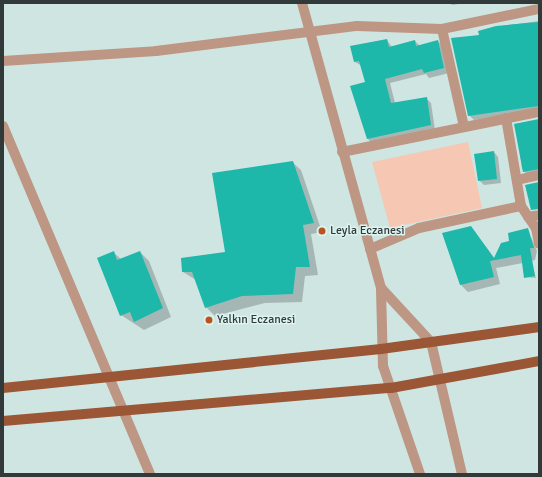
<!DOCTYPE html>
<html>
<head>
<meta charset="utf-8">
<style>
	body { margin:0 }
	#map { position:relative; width:542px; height:477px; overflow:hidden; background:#cfe5e2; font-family:Signika,sans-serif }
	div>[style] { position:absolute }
	.green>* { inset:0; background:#f6c7b2 }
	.shadow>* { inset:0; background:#0003 }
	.building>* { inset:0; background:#1db8aa }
	.minor>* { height:10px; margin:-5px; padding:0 5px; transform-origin:5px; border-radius:5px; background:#bd9684 }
	.major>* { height:10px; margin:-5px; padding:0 5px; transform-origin:5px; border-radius:5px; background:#9a5635 }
	.dots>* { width:11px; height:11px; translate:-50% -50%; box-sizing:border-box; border:2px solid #dcf3ef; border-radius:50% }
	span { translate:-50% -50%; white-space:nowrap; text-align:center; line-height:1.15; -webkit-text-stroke:3px #dcf3ef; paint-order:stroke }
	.poi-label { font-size:12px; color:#323a39 }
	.left { translate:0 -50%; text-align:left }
	.frame { position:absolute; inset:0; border:4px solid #323a39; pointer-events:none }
</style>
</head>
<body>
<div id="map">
	<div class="green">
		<i style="clip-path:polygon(468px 142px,482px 208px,390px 228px,372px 162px)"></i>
	</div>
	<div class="shadow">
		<i style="clip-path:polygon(450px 3px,466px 3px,452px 5px)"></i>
		<i style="clip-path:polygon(539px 21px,539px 110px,474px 120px,469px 115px,480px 36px,496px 27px)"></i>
		<i style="clip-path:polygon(387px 40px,392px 47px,415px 41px,420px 46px,438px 41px,443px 46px,449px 73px,429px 78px,426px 74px,390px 83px,395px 103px,426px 98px,431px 103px,435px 130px,373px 144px,368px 139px,366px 83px,362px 66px,355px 62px)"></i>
		<i style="clip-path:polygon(539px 120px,539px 173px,527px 174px,522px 169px,516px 124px)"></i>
		<i style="clip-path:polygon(494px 152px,498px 157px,501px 183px,484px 185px,479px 180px)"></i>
		<i style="clip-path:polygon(292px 162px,301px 170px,322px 232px,311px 234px,318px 275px,305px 276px,302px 302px,265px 303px,215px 316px,206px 307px,196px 280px,183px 272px,226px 253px)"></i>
		<i style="clip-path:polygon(471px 227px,495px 259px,531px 237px,537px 251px,535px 260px,531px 261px,536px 278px,525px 277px,523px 263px,496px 268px,500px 284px,468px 292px,461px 285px,443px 234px)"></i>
		<i style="clip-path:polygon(140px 252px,149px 261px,171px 317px,144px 330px,121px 315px,114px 253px,121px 259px)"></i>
	</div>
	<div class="building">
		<i style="clip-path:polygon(538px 22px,539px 106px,468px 116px,451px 38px,479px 35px,478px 31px,496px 26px)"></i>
		<i style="clip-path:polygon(387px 39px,389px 47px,415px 40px,416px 46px,438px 40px,444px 68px,424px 73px,422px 69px,385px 79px,391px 103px,427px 97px,431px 125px,367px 139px,350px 86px,365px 82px,359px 61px,354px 62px,350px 46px)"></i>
		<i style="clip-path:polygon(539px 119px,539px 169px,523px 172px,514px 124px)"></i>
		<i style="clip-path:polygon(494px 151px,497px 179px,478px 181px,474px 154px)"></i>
		<i style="clip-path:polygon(293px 161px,314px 223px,303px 225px,310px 267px,296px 267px,293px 294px,242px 296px,205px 308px,192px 272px,182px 272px,181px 258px,225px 252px,212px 173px)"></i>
		<i style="clip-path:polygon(539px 182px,539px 209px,531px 210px,525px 185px)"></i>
		<i style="clip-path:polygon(471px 226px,494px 258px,501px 243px,509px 241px,508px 233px,528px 228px,534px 248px,530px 248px,535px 276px,524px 278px,521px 255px,490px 261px,494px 277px,460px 285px,442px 233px)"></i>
		<i style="clip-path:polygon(114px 251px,117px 260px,140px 251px,163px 308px,134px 322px,130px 312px,120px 316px,97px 258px)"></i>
	</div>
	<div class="minor">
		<i style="left:302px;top:3px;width:296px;rotate:74.5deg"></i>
		<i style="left:442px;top:29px;width:100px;rotate:77.3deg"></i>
		<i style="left:3px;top:61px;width:153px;rotate:-3.7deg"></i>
		<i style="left:156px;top:51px;width:203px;rotate:-7.1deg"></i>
		<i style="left:357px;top:26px;width:85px;rotate:2deg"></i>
		<i style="left:442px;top:29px;width:99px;rotate:-11.7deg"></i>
		<i style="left:506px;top:118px;width:89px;rotate:80.3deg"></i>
		<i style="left:521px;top:206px;width:27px;rotate:56deg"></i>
		<i style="left:536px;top:228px;width:16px;rotate:79deg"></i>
		<i style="left:3px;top:126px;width:378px;rotate:67.1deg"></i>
		<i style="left:342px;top:152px;width:201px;rotate:-11.5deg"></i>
		<i style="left:517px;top:180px;width:23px;rotate:-13deg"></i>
		<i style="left:528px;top:217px;width:11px;rotate:-10deg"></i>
		<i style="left:370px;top:249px;width:53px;rotate:-23.2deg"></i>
		<i style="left:419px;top:228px;width:104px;rotate:-12.2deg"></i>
		<i style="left:420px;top:474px;width:114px;rotate:-108.9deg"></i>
		<i style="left:383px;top:366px;width:78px;rotate:-91.5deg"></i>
		<i style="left:381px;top:288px;width:74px;rotate:47.2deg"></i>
		<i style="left:431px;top:342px;width:136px;rotate:76.8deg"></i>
	</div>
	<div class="major">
		<i style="left:3px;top:388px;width:380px;rotate:-5.9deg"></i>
		<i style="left:381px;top:349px;width:160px;rotate:-7.9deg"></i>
		<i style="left:3px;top:421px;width:389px;rotate:-4.9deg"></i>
		<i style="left:391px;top:388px;width:150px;rotate:-10.3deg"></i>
	</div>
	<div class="dots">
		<i style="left:322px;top:231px;background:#b8541e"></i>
		<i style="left:209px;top:320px;background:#b8541e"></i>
	</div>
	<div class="poi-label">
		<span class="left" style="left:330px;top:231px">Leyla Eczanesi</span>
		<span class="left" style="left:217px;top:320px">Yalkın Eczanesi</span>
	</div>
	<div class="frame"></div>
</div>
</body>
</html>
